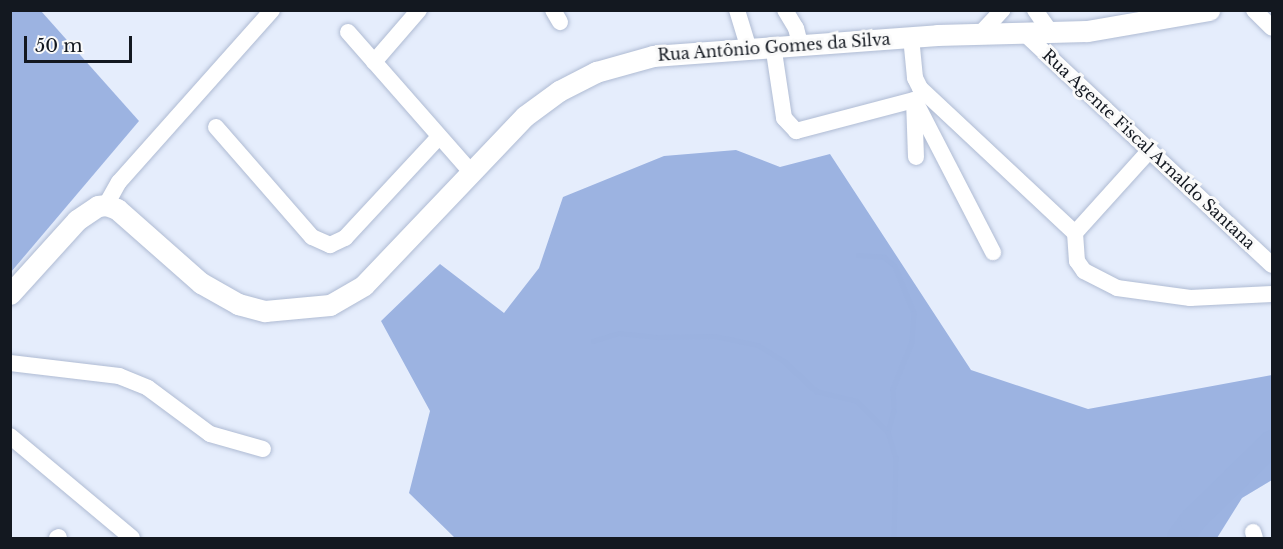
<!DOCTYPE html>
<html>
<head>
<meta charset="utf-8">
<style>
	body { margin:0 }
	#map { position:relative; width:1283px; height:549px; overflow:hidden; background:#e5edfc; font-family:"Libre Baskerville",serif }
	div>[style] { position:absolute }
	.forest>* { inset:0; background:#9cb3e1 }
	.stream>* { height:4.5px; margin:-2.25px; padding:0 2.25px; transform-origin:2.25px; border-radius:2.25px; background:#9bb2e0 }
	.river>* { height:26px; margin:-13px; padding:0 13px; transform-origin:13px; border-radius:13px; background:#9bb2e0 }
	.roads { filter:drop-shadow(0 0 2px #afbbd3) drop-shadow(0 0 2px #afbbd3) }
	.minor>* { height:16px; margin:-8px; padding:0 8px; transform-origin:8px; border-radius:8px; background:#fff }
	.tertiary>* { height:21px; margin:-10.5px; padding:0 10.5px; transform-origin:10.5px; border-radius:10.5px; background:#fff }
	span { translate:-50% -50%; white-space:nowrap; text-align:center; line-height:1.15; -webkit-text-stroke:6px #fafafa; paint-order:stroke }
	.street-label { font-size:16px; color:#131820 }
	.frame { position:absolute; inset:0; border:12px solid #131820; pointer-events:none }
	.scale { position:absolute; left:24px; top:36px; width:108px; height:27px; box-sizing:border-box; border:3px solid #131820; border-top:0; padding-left:8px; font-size:18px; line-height:21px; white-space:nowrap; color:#131820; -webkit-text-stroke:4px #fafafa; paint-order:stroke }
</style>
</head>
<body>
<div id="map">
	<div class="forest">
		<i style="clip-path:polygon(11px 10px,41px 11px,139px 121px,11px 272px)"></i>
		<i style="clip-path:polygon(736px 150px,780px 167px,830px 154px,971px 370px,1088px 409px,1272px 375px,1272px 480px,1242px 498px,1217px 538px,455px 538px,409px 493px,430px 411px,381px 321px,440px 264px,504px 313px,539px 268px,563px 197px,664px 156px)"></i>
	</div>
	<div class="stream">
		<i style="left:858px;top:255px;width:26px;rotate:4deg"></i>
		<i style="left:884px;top:257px;width:14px;rotate:39deg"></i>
		<i style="left:895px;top:266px;width:51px;rotate:68deg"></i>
		<i style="left:914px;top:313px;width:29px;rotate:94deg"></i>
		<i style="left:912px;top:342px;width:51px;rotate:112deg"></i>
		<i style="left:893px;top:389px;width:22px;rotate:87deg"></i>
		<i style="left:894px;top:411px;width:22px;rotate:106deg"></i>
		<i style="left:593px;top:341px;width:27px;rotate:-17deg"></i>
		<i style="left:619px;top:333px;width:39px;rotate:6deg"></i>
		<i style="left:658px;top:337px;width:57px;rotate:-1deg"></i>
		<i style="left:715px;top:336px;width:44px;rotate:11.8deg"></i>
		<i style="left:758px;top:345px;width:31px;rotate:32deg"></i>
		<i style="left:784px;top:361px;width:44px;rotate:43.2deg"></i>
		<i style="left:816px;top:391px;width:42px;rotate:13.7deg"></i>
		<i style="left:857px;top:401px;width:44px;rotate:45deg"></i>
		<i style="left:888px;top:432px;width:27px;rotate:73deg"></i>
		<i style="left:896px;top:458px;width:80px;rotate:91.4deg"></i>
	</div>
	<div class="river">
		<i style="left:1180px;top:538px;width:22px;rotate:-54deg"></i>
		<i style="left:1193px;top:520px;width:110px;rotate:-44.3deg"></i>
	</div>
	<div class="roads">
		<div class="minor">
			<i style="left:553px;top:10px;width:14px;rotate:60deg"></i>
			<i style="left:737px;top:10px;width:38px;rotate:73deg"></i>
			<i style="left:785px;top:10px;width:21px;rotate:59deg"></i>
			<i style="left:796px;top:28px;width:16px;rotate:76deg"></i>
			<i style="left:1035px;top:10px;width:28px;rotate:55deg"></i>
			<i style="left:1254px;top:10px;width:25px;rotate:45deg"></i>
			<i style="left:348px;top:32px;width:186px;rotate:48.7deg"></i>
			<i style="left:980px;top:34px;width:33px;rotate:-47deg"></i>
			<i style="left:1025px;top:34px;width:338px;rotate:43.1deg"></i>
			<i style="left:911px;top:37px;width:41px;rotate:84.4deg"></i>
			<i style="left:915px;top:78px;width:11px;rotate:63deg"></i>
			<i style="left:920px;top:88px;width:212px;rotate:43.1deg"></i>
			<i style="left:773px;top:45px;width:74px;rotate:81.4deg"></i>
			<i style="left:784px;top:118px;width:18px;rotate:47deg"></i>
			<i style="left:796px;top:131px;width:122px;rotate:-14.7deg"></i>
			<i style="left:914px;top:100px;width:57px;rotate:88deg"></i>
			<i style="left:374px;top:62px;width:69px;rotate:-49.1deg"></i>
			<i style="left:916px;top:103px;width:168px;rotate:62.7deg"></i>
			<i style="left:216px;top:127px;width:146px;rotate:48.9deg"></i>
			<i style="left:312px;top:237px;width:20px;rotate:24deg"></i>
			<i style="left:330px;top:245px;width:17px;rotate:-25deg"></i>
			<i style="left:345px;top:238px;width:138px;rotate:-47.1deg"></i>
			<i style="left:106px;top:205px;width:26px;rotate:-61deg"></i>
			<i style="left:119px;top:182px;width:230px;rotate:-48.3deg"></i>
			<i style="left:1075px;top:233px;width:28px;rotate:86deg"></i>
			<i style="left:1077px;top:261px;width:12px;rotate:55deg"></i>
			<i style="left:1084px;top:271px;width:37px;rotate:27deg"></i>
			<i style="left:1117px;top:288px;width:74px;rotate:7.8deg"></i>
			<i style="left:1190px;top:298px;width:82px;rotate:-2.8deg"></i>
			<i style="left:1075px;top:233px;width:112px;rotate:-47.9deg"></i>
			<i style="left:10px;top:363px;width:110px;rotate:6.8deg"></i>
			<i style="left:119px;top:376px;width:31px;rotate:22deg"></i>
			<i style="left:148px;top:388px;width:77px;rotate:36.6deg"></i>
			<i style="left:210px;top:434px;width:55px;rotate:15.8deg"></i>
			<i style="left:10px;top:436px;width:159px;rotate:39.9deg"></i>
			<i style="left:1253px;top:532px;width:6px;rotate:72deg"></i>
			<i style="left:57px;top:538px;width:2px;rotate:-27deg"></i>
		</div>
		<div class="tertiary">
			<i style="left:10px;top:294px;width:100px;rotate:-47.8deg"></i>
			<i style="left:77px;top:220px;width:25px;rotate:-34deg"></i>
			<i style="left:98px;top:206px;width:8px;rotate:-7deg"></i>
			<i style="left:106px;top:205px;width:12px;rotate:20deg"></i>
			<i style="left:117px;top:209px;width:112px;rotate:41.4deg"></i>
			<i style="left:201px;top:283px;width:43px;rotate:29.6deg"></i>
			<i style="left:238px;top:304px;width:28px;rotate:15deg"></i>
			<i style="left:265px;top:311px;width:65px;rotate:-5.3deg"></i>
			<i style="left:330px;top:305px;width:39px;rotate:-30deg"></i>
			<i style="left:364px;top:285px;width:233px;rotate:-46.4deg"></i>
			<i style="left:525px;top:116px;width:42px;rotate:-36.3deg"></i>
			<i style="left:559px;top:91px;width:42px;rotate:-27.2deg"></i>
			<i style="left:596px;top:72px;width:59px;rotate:-15.7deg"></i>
			<i style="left:653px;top:56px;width:285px;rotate:-4.2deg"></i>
			<i style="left:937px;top:35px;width:150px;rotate:-1.5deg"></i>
			<i style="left:1087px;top:31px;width:124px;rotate:-9.8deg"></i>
		</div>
	</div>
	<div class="street-label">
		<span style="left:774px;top:47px;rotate:-4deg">Rua Antônio Gomes da Silva</span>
		<span style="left:1149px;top:149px;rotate:43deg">Rua Agente Fiscal Arnaldo Santana</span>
	</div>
	<div class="frame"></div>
	<div class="scale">50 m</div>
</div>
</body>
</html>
